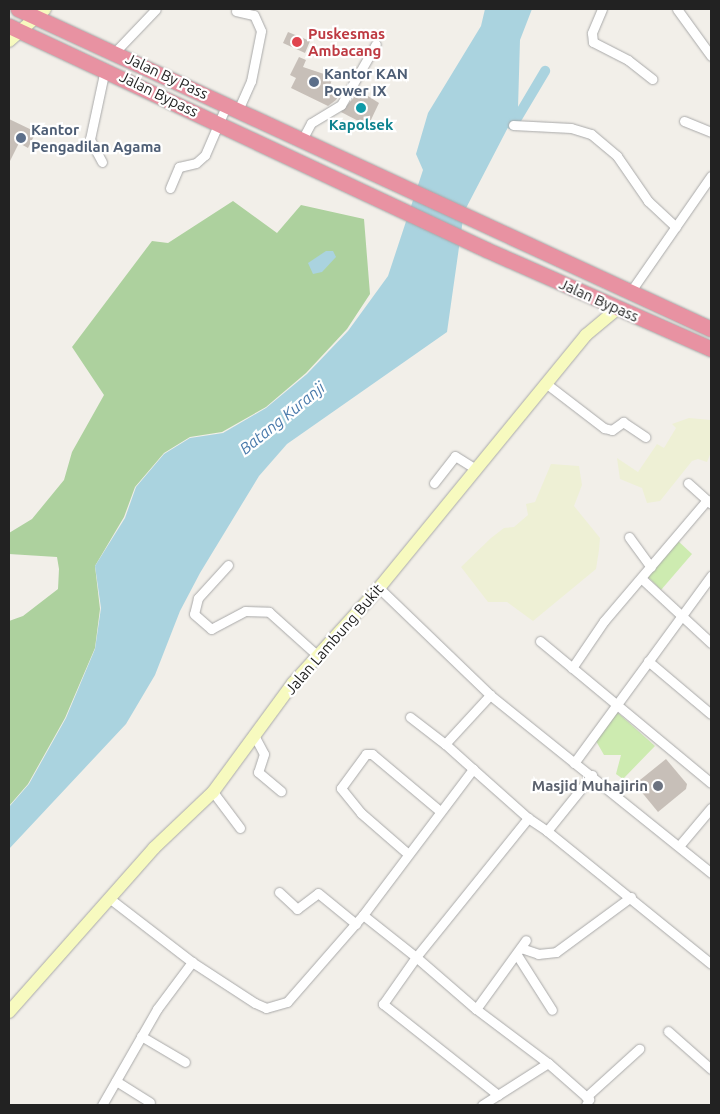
<!DOCTYPE html>
<html>
<head>
<meta charset="utf-8">
<style>
	body { margin:0 }
	#map { position:relative; width:720px; height:1114px; overflow:hidden; background:#f2efe9; font-family:Ubuntu,sans-serif }
	div>[style] { position:absolute }
	.farmland>* { inset:0; background:#eef0d5 }
	.grass>* { inset:0; background:#cdebb0 }
	.forest>* { inset:0; background:#add19e }
	.water>* { inset:0; background:#aad3df }
	.canal>* { height:10px; margin:-5px; padding:0 5px; transform-origin:5px; border-radius:5px; background:#aad3df }
	.building>* { inset:0; background:#c7bfb8 }
	.roads { filter:drop-shadow(0 0 1px #a9a9a9) drop-shadow(0 0 1px #a9a9a9) }
	.street>* { height:9px; margin:-4.5px; padding:0 4.5px; transform-origin:4.5px; border-radius:4.5px; background:#fff }
	.secondary>* { height:12px; margin:-6px; padding:0 6px; transform-origin:6px; border-radius:6px; background:#f7fabf }
	.highway>* { height:15px; margin:-7.5px; padding:0 7.5px; transform-origin:7.5px; border-radius:7.5px; background:#e892a2 }
	.dots>* { width:14px; height:14px; translate:-50% -50%; box-sizing:border-box; border:2px solid #fff; border-radius:50% }
	span { translate:-50% -50%; white-space:nowrap; text-align:center; line-height:1.15; -webkit-text-stroke:4.5px #fff; paint-order:stroke }
	.health-label { font-size:15px; color:#be3a42; font-weight:700 }
	.left { translate:0 -50%; text-align:left }
	.service-label { font-size:15px; color:#4e5e75; font-weight:700 }
	.street-label { font-size:15px; color:#222 }
	.culture-label { font-size:15px; color:#0d838f; font-weight:700 }
	.worship-label { font-size:15px; color:#5b616d; font-weight:700 }
	.right { translate:-100% -50%; text-align:right }
	.water-label { font-size:16px; color:#4a7aab; font-style:italic }
	.frame { position:absolute; inset:0; border:10px solid #222; pointer-events:none }
</style>
</head>
<body>
<div id="map">
	<div class="farmland">
		<i style="clip-path:polygon(689px 418px,711px 420px,711px 452px,707px 462px,698px 459px,692px 461px,660px 501px,647px 503px,642px 488px,620px 479px,617px 458px,638px 472px,657px 444px,664px 448px,676px 428px,672px 424px)"></i>
		<i style="clip-path:polygon(551px 464px,579px 466px,582px 485px,574px 506px,600px 538px,599px 550px,596px 569px,533px 621px,507px 602px,488px 602px,461px 567px,491px 538px,504px 528px,514px 527px,528px 515px,526px 504px,535px 502px)"></i>
	</div>
	<div class="grass">
		<i style="clip-path:polygon(677px 540px,692px 554px,661px 590px,646px 575px)"></i>
		<i style="clip-path:polygon(617px 712px,655px 746px,623px 779px,616px 774px,621px 755px,604px 755px,596px 741px)"></i>
	</div>
	<div class="forest">
		<i style="clip-path:polygon(233px 201px,277px 233px,301px 205px,364px 219px,370px 294px,347px 329px,306px 373px,266px 407px,222px 432px,190px 437px,164px 453px,135px 487px,124px 517px,95px 566px,100px 609px,95px 648px,65px 718px,28px 784px,9px 806px,9px 621px,23px 616px,58px 589px,59px 569px,57px 557px,9px 554px,9px 533px,32px 519px,64px 480px,72px 452px,104px 395px,72px 347px,152px 241px,168px 243px)"></i>
	</div>
	<div class="water">
		<i style="clip-path:polygon(485px 9px,532px 9px,520px 40px,518px 108px,464px 212px,447px 332px,287px 444px,259px 476px,200px 573px,180px 611px,155px 675px,126px 724px,9px 849px,9px 807px,29px 784px,66px 718px,95px 649px,101px 608px,95px 566px,125px 518px,136px 487px,164px 454px,190px 438px,223px 433px,266px 408px,307px 374px,348px 331px,388px 276px,423px 170px,416px 154px,428px 113px,481px 26px)"></i>
		<i style="clip-path:polygon(326px 251px,333px 251px,336px 257px,322px 272px,313px 274px,308px 263px)"></i>
	</div>
	<div class="canal">
		<i style="left:506px;top:122px;width:8px;rotate:23deg"></i>
		<i style="left:513px;top:125px;width:63px;rotate:-59.3deg"></i>
	</div>
	<div class="building">
		<i style="clip-path:polygon(288px 32px,310px 41px,305px 53px,283px 43px)"></i>
		<i style="clip-path:polygon(299px 57px,306px 60px,303px 67px,333px 77px,330px 85px,341px 92px,336px 100px,328px 106px,291px 88px,296px 78px,290px 75px)"></i>
		<i style="clip-path:polygon(360px 91px,379px 103px,368px 126px,341px 112px)"></i>
		<i style="clip-path:polygon(9px 119px,36px 132px,28px 148px,19px 143px,9px 163px)"></i>
		<i style="clip-path:polygon(666px 759px,687px 784px,686px 789px,658px 812px,635px 784px)"></i>
	</div>
	<div class="roads">
		<div class="street">
			<i style="left:602px;top:9px;width:26px;rotate:113deg"></i>
			<i style="left:592px;top:33px;width:9px;rotate:84deg"></i>
			<i style="left:593px;top:42px;width:39px;rotate:27deg"></i>
			<i style="left:628px;top:60px;width:31px;rotate:38deg"></i>
			<i style="left:677px;top:9px;width:58px;rotate:54.1deg"></i>
			<i style="left:236px;top:11px;width:18px;rotate:13deg"></i>
			<i style="left:254px;top:15px;width:17px;rotate:66deg"></i>
			<i style="left:261px;top:31px;width:51px;rotate:101.3deg"></i>
			<i style="left:251px;top:81px;width:32px;rotate:114deg"></i>
			<i style="left:115px;top:52px;width:59px;rotate:-46.4deg"></i>
			<i style="left:684px;top:121px;width:29px;rotate:22deg"></i>
			<i style="left:513px;top:125px;width:58px;rotate:3deg"></i>
			<i style="left:571px;top:128px;width:21px;rotate:17deg"></i>
			<i style="left:591px;top:134px;width:34px;rotate:40deg"></i>
			<i style="left:617px;top:156px;width:55px;rotate:55.4deg"></i>
			<i style="left:648px;top:201px;width:38px;rotate:43deg"></i>
			<i style="left:303px;top:138px;width:17px;rotate:-62deg"></i>
			<i style="left:311px;top:123px;width:35px;rotate:-31deg"></i>
			<i style="left:341px;top:105px;width:70px;rotate:-60.2deg"></i>
			<i style="left:102px;top:162px;width:26px;rotate:-118deg"></i>
			<i style="left:90px;top:139px;width:72px;rotate:-77.9deg"></i>
			<i style="left:170px;top:188px;width:23px;rotate:-67deg"></i>
			<i style="left:179px;top:167px;width:17px;rotate:-13deg"></i>
			<i style="left:196px;top:163px;width:12px;rotate:-42deg"></i>
			<i style="left:205px;top:155px;width:56px;rotate:-66.7deg"></i>
			<i style="left:631px;top:291px;width:140px;rotate:-55.2deg"></i>
			<i style="left:548px;top:385px;width:71px;rotate:37.5deg"></i>
			<i style="left:604px;top:428px;width:8px;rotate:14deg"></i>
			<i style="left:612px;top:430px;width:14px;rotate:-36deg"></i>
			<i style="left:623px;top:422px;width:27px;rotate:34deg"></i>
			<i style="left:434px;top:483px;width:34px;rotate:-52deg"></i>
			<i style="left:455px;top:456px;width:25px;rotate:32deg"></i>
			<i style="left:688px;top:483px;width:31px;rotate:42deg"></i>
			<i style="left:629px;top:537px;width:37px;rotate:54deg"></i>
			<i style="left:228px;top:565px;width:45px;rotate:132.3deg"></i>
			<i style="left:198px;top:598px;width:16px;rotate:104deg"></i>
			<i style="left:194px;top:614px;width:23px;rotate:41deg"></i>
			<i style="left:211px;top:629px;width:38px;rotate:-28deg"></i>
			<i style="left:245px;top:611px;width:24px;rotate:2deg"></i>
			<i style="left:269px;top:612px;width:64px;rotate:41.9deg"></i>
			<i style="left:642px;top:579px;width:94px;rotate:42.8deg"></i>
			<i style="left:379px;top:588px;width:154px;rotate:43.9deg"></i>
			<i style="left:490px;top:695px;width:284px;rotate:38.8deg"></i>
			<i style="left:540px;top:641px;width:222px;rotate:39.7deg"></i>
			<i style="left:648px;top:661px;width:82px;rotate:40.1deg"></i>
			<i style="left:572px;top:668px;width:57px;rotate:-55.8deg"></i>
			<i style="left:604px;top:621px;width:159px;rotate:-49.6deg"></i>
			<i style="left:410px;top:717px;width:44px;rotate:37.6deg"></i>
			<i style="left:255px;top:737px;width:19px;rotate:62deg"></i>
			<i style="left:264px;top:754px;width:19px;rotate:108deg"></i>
			<i style="left:258px;top:772px;width:30px;rotate:40deg"></i>
			<i style="left:574px;top:763px;width:232px;rotate:-53.8deg"></i>
			<i style="left:213px;top:792px;width:45px;rotate:53.1deg"></i>
			<i style="left:528px;top:818px;width:23px;rotate:34deg"></i>
			<i style="left:547px;top:831px;width:72px;rotate:-51.2deg"></i>
			<i style="left:547px;top:831px;width:211px;rotate:39deg"></i>
			<i style="left:679px;top:846px;width:50px;rotate:-49.9deg"></i>
			<i style="left:407px;top:853px;width:61px;rotate:-139deg"></i>
			<i style="left:361px;top:813px;width:32px;rotate:-129deg"></i>
			<i style="left:341px;top:788px;width:42px;rotate:-53.7deg"></i>
			<i style="left:366px;top:754px;width:6px"></i>
			<i style="left:372px;top:754px;width:89px;rotate:40deg"></i>
			<i style="left:279px;top:892px;width:25px;rotate:43deg"></i>
			<i style="left:297px;top:909px;width:26px;rotate:-37deg"></i>
			<i style="left:318px;top:893px;width:49px;rotate:39.2deg"></i>
			<i style="left:109px;top:898px;width:105px;rotate:37.6deg"></i>
			<i style="left:192px;top:962px;width:75px;rotate:33.1deg"></i>
			<i style="left:255px;top:1003px;width:12px;rotate:24deg"></i>
			<i style="left:266px;top:1008px;width:22px;rotate:-16deg"></i>
			<i style="left:287px;top:1002px;width:116px;rotate:-48.9deg"></i>
			<i style="left:363px;top:915px;width:183px;rotate:-53deg"></i>
			<i style="left:473px;top:769px;width:38px;rotate:-138deg"></i>
			<i style="left:445px;top:744px;width:67px;rotate:-47.4deg"></i>
			<i style="left:363px;top:915px;width:68px;rotate:38.4deg"></i>
			<i style="left:416px;top:957px;width:179px;rotate:-51.1deg"></i>
			<i style="left:528px;top:818px;width:74px;rotate:-138.3deg"></i>
			<i style="left:521px;top:948px;width:18px;rotate:19deg"></i>
			<i style="left:538px;top:954px;width:18px;rotate:-6deg"></i>
			<i style="left:556px;top:952px;width:93px;rotate:-36.3deg"></i>
			<i style="left:517px;top:955px;width:65px;rotate:57.5deg"></i>
			<i style="left:476px;top:1009px;width:85px;rotate:-54.1deg"></i>
			<i style="left:668px;top:1031px;width:57px;rotate:41.5deg"></i>
			<i style="left:141px;top:1036px;width:51px;rotate:30.6deg"></i>
			<i style="left:116px;top:1081px;width:40px;rotate:32deg"></i>
			<i style="left:498px;top:1095px;width:147px;rotate:-141.6deg"></i>
			<i style="left:383px;top:1004px;width:57px;rotate:-54.9deg"></i>
			<i style="left:416px;top:957px;width:79px;rotate:40.9deg"></i>
			<i style="left:476px;top:1009px;width:90px;rotate:36.9deg"></i>
			<i style="left:548px;top:1063px;width:55px;rotate:41.3deg"></i>
			<i style="left:589px;top:1099px;width:7px;rotate:117deg"></i>
			<i style="left:586px;top:1097px;width:72px;rotate:-42.2deg"></i>
			<i style="left:102px;top:1105px;width:111px;rotate:-60.2deg"></i>
			<i style="left:157px;top:1009px;width:59px;rotate:-53.3deg"></i>
			<i style="left:482px;top:1105px;width:78px;rotate:-32.5deg"></i>
		</div>
		<div class="secondary">
			<i style="left:9px;top:41px;width:48px;rotate:-41.6deg"></i>
			<i style="left:9px;top:1012px;width:219px;rotate:-48.5deg"></i>
			<i style="left:154px;top:848px;width:81px;rotate:-43.5deg"></i>
			<i style="left:213px;top:792px;width:135px;rotate:-53.7deg"></i>
			<i style="left:293px;top:683px;width:128px;rotate:-47.8deg"></i>
			<i style="left:379px;top:588px;width:327px;rotate:-50.7deg"></i>
			<i style="left:586px;top:335px;width:40px;rotate:-40deg"></i>
		</div>
		<div class="highway">
			<i style="left:18px;top:9px;width:763px;rotate:24.79deg"></i>
			<i style="left:9px;top:26px;width:528px;rotate:25.11deg"></i>
			<i style="left:487px;top:250px;width:245px;rotate:23.8deg"></i>
		</div>
	</div>
	<div class="dots">
		<i style="left:297px;top:42px;background:#e0444e"></i>
		<i style="left:314px;top:82px;background:#5c6f8a"></i>
		<i style="left:361px;top:108px;background:#0f9aa8"></i>
		<i style="left:21px;top:138px;background:#5c6f8a"></i>
		<i style="left:658px;top:786px;background:#6b7280"></i>
	</div>
	<div class="health-label">
		<span class="left" style="left:308px;top:42px">Puskesmas<br>Ambacang</span>
	</div>
	<div class="service-label">
		<span class="left" style="left:324px;top:82px">Kantor KAN<br>Power IX</span>
		<span class="left" style="left:31px;top:138px">Kantor<br>Pengadilan Agama</span>
	</div>
	<div class="street-label">
		<span style="left:167px;top:76px;rotate:25deg">Jalan By Pass</span>
		<span style="left:159px;top:94px;rotate:26deg">Jalan Bypass</span>
		<span style="left:599px;top:300px;rotate:24deg">Jalan Bypass</span>
		<span style="left:334px;top:639px;rotate:-49deg">Jalan Lambung Bukit</span>
	</div>
	<div class="culture-label">
		<span style="left:361px;top:125px">Kapolsek</span>
	</div>
	<div class="worship-label">
		<span class="right" style="left:648px;top:786px">Masjid Muhajirin</span>
	</div>
	<div class="water-label">
		<span style="left:282px;top:418px;rotate:-39deg">Batang Kuranji</span>
	</div>
	<div class="frame"></div>
</div>
</body>
</html>
